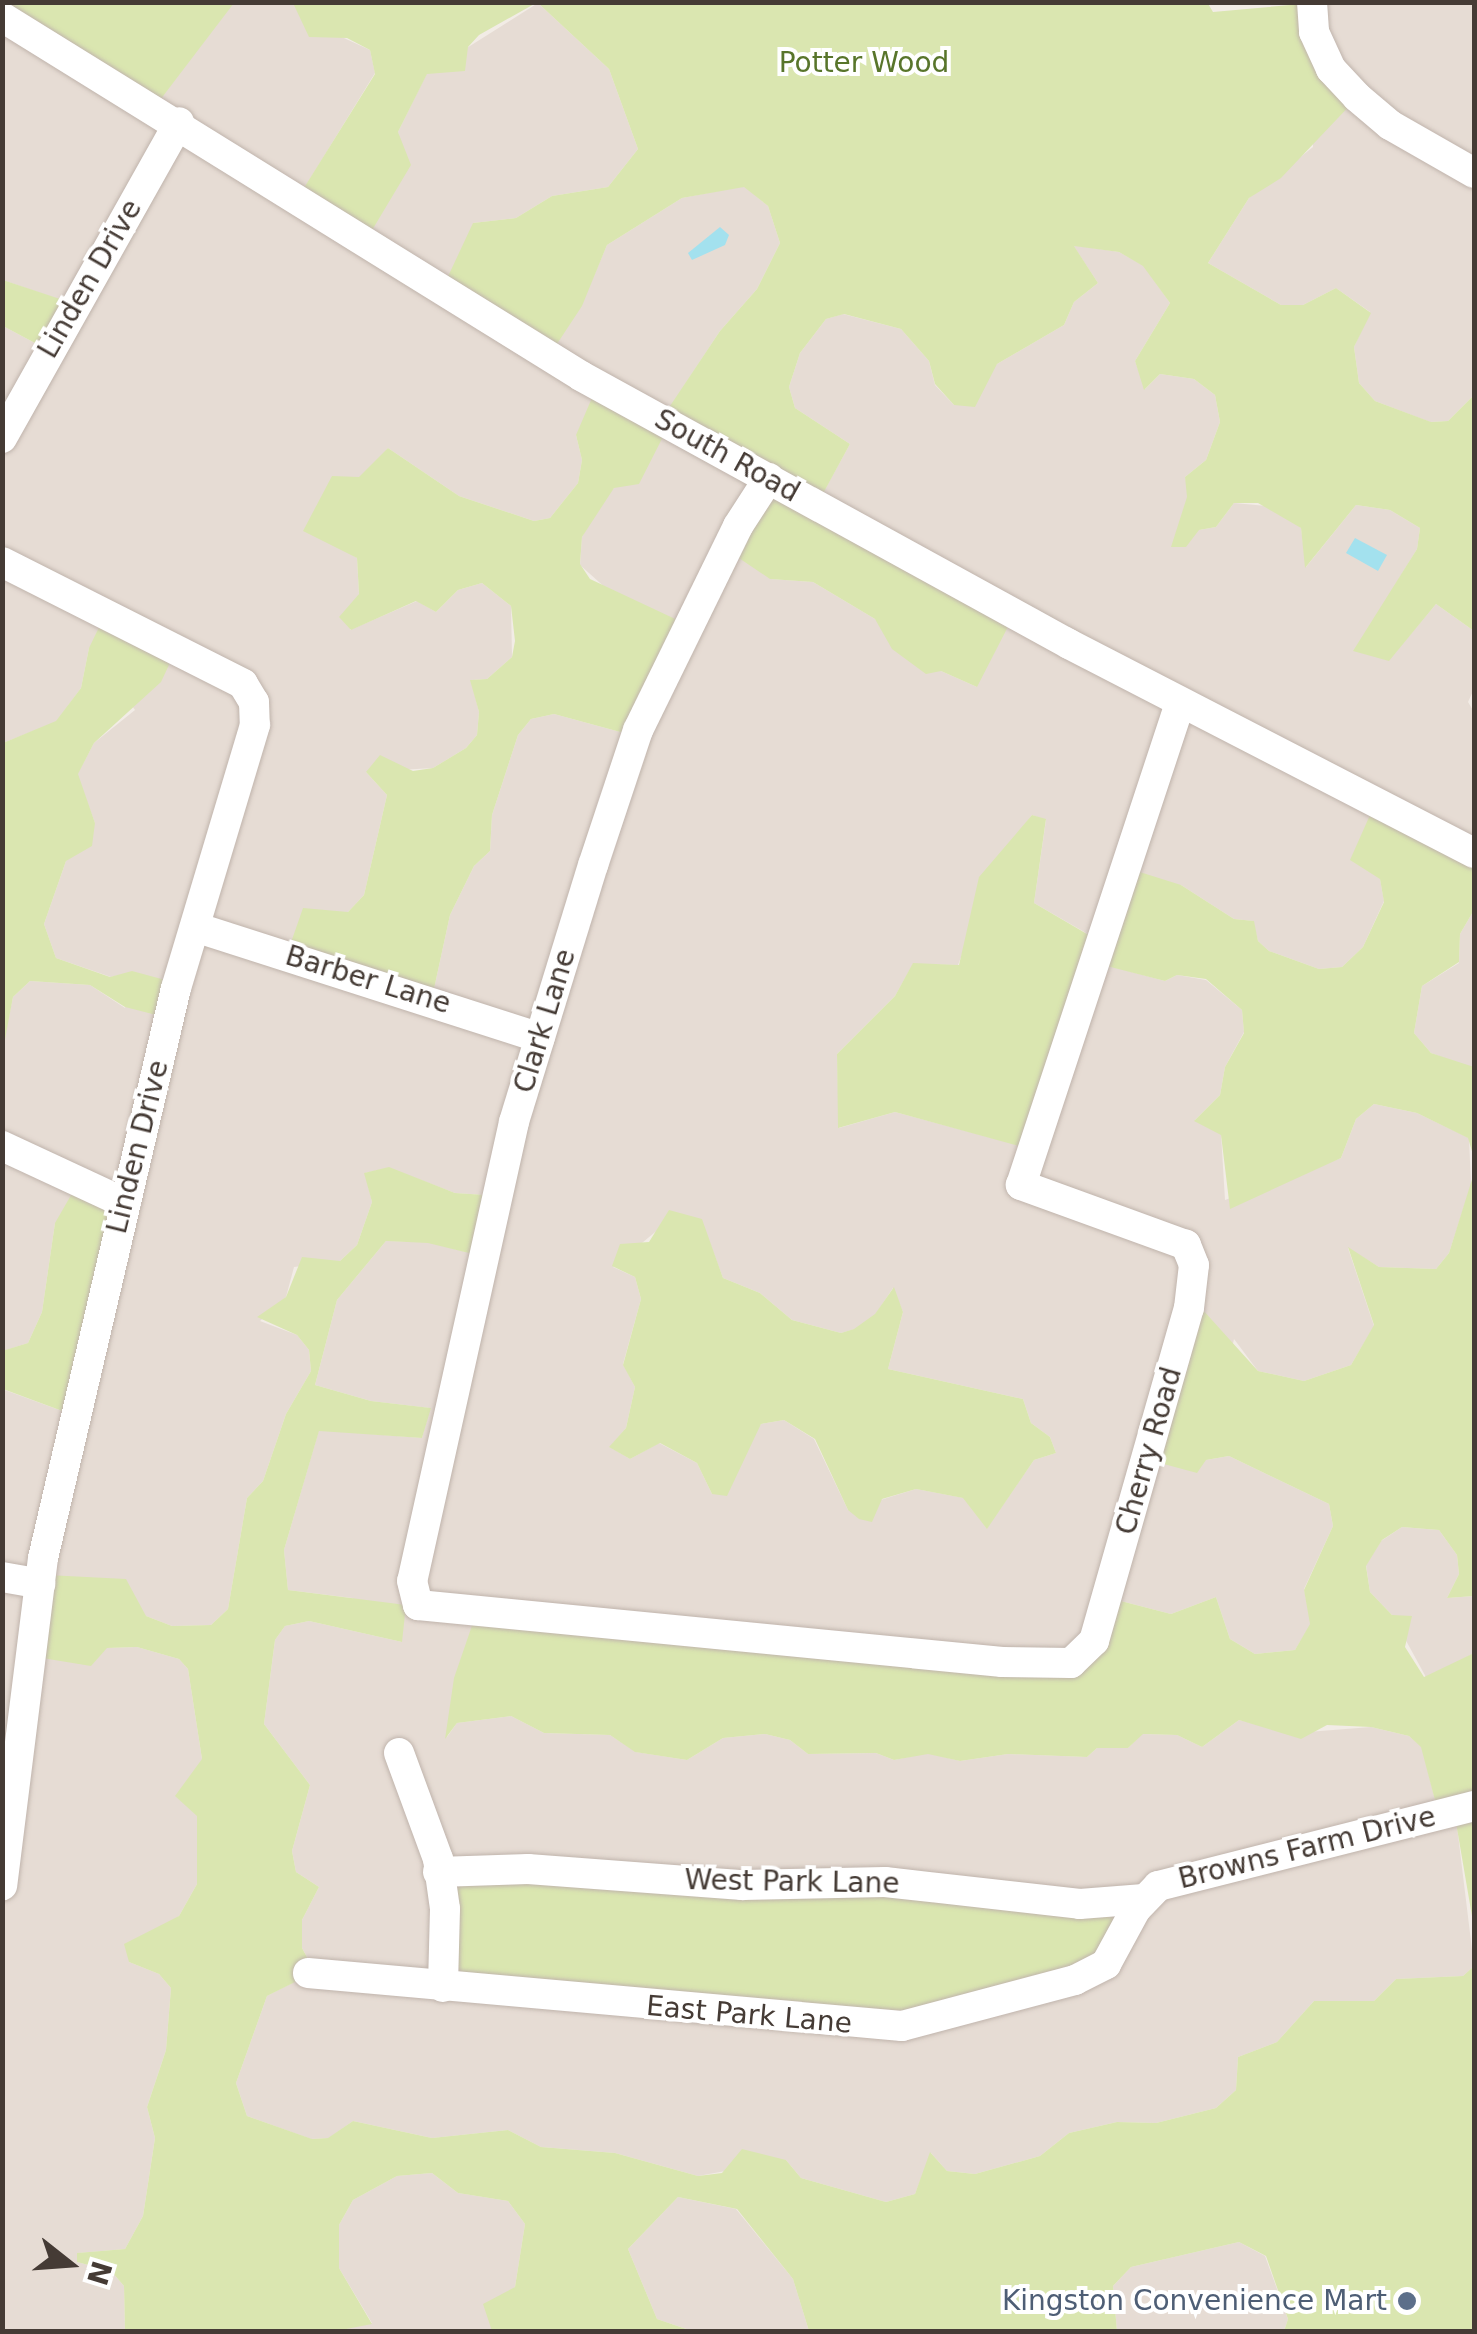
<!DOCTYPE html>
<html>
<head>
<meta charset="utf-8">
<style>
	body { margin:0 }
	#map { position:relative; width:1477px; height:2334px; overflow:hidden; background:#f2ece6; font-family:"DejaVu Sans",sans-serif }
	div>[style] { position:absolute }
	.residential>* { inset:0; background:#e6dcd4 }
	.green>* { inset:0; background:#dae6b0 }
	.water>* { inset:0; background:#a3e1ee }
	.roads { filter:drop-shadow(0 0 2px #c0b4ac) drop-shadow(0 0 2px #c0b4ac) }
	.minor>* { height:30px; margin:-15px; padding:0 15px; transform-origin:15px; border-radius:15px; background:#fff }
	.dots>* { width:28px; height:28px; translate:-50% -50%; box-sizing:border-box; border:5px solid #fff; border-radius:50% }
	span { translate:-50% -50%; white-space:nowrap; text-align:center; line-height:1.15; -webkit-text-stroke:8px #fff; paint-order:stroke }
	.park-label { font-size:28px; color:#58752b }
	.street-label { font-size:28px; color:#453b35 }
	.service-label { font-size:28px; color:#4e5e75 }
	.right { translate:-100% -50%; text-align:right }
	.frame { position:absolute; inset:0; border:5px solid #453b35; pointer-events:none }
	.north { position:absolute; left:20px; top:2214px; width:100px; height:100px; -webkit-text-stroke:8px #fff; paint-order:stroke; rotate:107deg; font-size:28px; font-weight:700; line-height:40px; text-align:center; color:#453b35 }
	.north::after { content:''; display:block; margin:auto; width:35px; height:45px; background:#453b35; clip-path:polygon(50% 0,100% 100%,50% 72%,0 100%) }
</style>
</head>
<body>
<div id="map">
	<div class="residential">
		<i style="clip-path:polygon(evenodd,233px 3px,293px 3px,307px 21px,370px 50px,375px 73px,302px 192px,401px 146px,398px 132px,427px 73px,538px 3px,609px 69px,638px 149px,608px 187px,552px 196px,516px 218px,473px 223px,581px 306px,607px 245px,682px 198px,744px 186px,768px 206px,780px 243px,757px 289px,720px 331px,664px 416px,576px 435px,582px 460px,578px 483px,550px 518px,534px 521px,459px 496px,388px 448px,327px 538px,357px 558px,359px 594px,350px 630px,417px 601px,436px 612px,458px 590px,482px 583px,511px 606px,512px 657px,487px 679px,471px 680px,479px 712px,477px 735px,466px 748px,433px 768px,366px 772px,387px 795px,364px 895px,348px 912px,432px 998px,450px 915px,474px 866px,490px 851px,492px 815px,518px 735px,531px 719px,554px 714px,635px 736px,609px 591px,580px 565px,582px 537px,597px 507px,668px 427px,771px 478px,770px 579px,813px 582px,875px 619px,941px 671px,977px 687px,818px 502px,850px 444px,795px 408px,789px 387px,800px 353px,826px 319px,843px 314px,901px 329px,929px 361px,935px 385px,954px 405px,997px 364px,1064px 325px,1074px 302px,1098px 283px,1073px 245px,1119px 252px,1144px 266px,1170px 303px,1135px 361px,1145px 389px,1160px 374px,1194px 379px,1215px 395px,1220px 422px,1206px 460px,1185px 477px,1199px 530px,1216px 527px,1234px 503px,1276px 507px,1301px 528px,1306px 567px,1356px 505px,1390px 510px,1420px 528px,1417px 549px,1392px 590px,1389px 660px,1436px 604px,1474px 631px,1474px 689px,1468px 702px,1474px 712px,1474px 850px,1380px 879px,1384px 901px,1363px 947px,1342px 967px,1319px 969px,1269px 951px,1258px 941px,1253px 921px,1234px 919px,1181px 885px,1100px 941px,1034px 903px,1046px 820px,1032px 815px,998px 859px,958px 965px,913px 964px,895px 996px,837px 1054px,839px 1128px,895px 1112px,1033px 1149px,1095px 962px,1165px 981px,1177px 975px,1206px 980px,1242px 1010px,1244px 1032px,1225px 1067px,1220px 1095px,1195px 1120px,1221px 1134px,1225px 1200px,1341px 1158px,1356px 1119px,1374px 1104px,1417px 1113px,1469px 1138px,1471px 1185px,1449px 1253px,1436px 1269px,1379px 1267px,1348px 1248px,1374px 1326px,1351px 1365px,1304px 1381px,1258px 1371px,1234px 1339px,1206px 1460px,1229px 1456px,1329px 1504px,1333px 1526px,1304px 1589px,1311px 1624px,1295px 1650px,1255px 1654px,1230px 1639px,1216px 1597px,1171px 1614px,1113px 1599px,1077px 1660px,477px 1614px,447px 1737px,457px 1723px,511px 1716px,544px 1733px,610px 1735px,636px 1752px,687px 1760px,723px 1738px,765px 1734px,790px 1740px,808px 1754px,876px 1753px,894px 1760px,928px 1753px,960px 1761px,1008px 1754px,1087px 1757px,1097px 1748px,1128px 1748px,1142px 1734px,1177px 1735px,1202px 1747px,1239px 1720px,1295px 1733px,1371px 1727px,1409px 1736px,1422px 1747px,1437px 1808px,1455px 1810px,1474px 1966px,1463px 1976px,1396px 1979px,1374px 2001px,1314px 2001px,1277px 2042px,1238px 2057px,1236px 2090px,1216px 2108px,1156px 2123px,1117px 2122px,1069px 2133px,1040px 2156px,975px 2174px,947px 2171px,931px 2153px,915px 2194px,886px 2202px,801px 2178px,786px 2160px,698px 2176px,615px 2153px,541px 2147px,508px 2130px,432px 2138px,353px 2121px,329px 2138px,311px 2139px,247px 2116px,236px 2083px,267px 1996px,315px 1971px,302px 1948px,302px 1920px,319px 1887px,296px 1872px,292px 1851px,310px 1785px,264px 1724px,275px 1640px,285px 1626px,309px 1621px,402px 1642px,352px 1598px,288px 1590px,284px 1550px,319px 1430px,422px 1438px,430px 1408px,371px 1401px,315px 1385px,337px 1300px,386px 1241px,428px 1242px,485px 1257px,500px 1196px,455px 1193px,389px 1168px,365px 1173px,372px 1202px,357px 1245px,340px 1261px,294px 1267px,286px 1297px,260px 1321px,297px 1335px,309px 1350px,311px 1371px,286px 1414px,263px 1481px,247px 1498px,228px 1609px,211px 1625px,172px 1626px,146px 1616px,107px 1648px,137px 1647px,179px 1659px,188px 1669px,202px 1759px,197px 1884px,179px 1916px,129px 1962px,159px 1974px,171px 1988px,166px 2050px,147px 2107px,155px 2138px,143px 2216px,125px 2249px,78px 2253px,77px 2262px,111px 2271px,124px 2286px,125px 2331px,3px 2331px,2px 1767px,21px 1744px,3px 1743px,2px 1389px,73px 1415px,55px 1223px,42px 1312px,28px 1343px,3px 1351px,2px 1050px,13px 997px,30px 981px,90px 985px,125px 1008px,132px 972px,111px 977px,56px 958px,44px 924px,66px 861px,95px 823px,77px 775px,94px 743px,135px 710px,89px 648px,81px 688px,56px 722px,3px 743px,3px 326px,48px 350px,74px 305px,3px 280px,3px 15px,180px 62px,233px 3px,701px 1219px,723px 1278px,760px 1293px,792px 1320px,841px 1333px,855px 1329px,875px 1315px,893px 1288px,903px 1312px,888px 1369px,1023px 1399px,1031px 1423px,1050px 1437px,1056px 1453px,1034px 1460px,987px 1528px,964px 1498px,916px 1489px,848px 1510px,814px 1439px,784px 1420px,761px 1424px,712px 1494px,697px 1463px,659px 1443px,630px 1459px,610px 1447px,626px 1428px,635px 1387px,623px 1364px,641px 1299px,635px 1277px,613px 1267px,660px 1228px,701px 1219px)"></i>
		<i style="clip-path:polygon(1313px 3px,1474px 3px,1474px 395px,1448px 421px,1430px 422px,1375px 401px,1359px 383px,1354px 347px,1370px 312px,1336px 288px,1303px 305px,1281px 305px,1208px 263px,1249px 198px,1313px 147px)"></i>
		<i style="clip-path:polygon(1474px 910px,1474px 1067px,1471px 1068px,1431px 1053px,1414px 1033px,1422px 986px,1459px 963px,1460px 934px)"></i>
		<i style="clip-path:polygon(1402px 1527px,1439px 1530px,1457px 1555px,1459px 1574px,1447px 1598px,1474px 1596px,1474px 1653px,1427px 1679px,1392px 1615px,1370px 1592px,1366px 1565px,1381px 1541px)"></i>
		<i style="clip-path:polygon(432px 2173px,458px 2193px,508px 2201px,525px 2224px,515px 2287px,503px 2297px,492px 2331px,331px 2332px,372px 2323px,339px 2268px,339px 2225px,353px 2200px,397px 2176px)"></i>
		<i style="clip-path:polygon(678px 2197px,736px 2209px,793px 2279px,809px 2331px,692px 2331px,657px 2319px,628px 2249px)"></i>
		<i style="clip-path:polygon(1239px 2242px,1265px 2256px,1288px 2319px,1284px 2331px,1117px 2331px,1113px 2286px,1131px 2267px)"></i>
	</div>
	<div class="green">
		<i style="clip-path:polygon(1207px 2px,1213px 12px,1313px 3px,1356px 99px,1281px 178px,1249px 198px,1208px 263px,1281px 305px,1303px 305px,1336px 288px,1371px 313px,1354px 347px,1359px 383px,1375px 401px,1431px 422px,1448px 421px,1474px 395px,1474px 631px,1436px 604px,1389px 661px,1353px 651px,1417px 549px,1420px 528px,1390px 510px,1356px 505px,1305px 568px,1301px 528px,1258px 503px,1234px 503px,1216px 527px,1199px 530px,1186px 547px,1171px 547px,1187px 497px,1185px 477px,1206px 460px,1220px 422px,1215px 395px,1194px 379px,1160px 374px,1144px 390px,1135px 361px,1170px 303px,1143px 266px,1119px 252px,1074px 246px,1098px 283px,1074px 302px,1064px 325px,997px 364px,975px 407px,954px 405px,935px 384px,929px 361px,901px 329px,844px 314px,826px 319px,800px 353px,789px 387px,795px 408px,850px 444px,819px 501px,1014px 615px,977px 687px,941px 671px,926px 674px,892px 649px,875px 619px,813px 582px,770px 579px,730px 552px,770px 478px,668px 427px,639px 484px,614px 488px,582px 537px,580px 564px,590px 579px,688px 625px,635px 736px,554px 714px,531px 719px,518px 735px,492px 815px,490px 851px,474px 866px,450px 915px,432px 998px,288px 951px,303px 908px,348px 912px,364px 895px,387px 795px,366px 772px,380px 755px,413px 771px,433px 768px,466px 748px,477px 735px,479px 712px,470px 680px,487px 679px,512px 657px,515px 641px,511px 606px,482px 583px,458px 590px,436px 612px,416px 601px,351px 630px,339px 617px,359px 594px,357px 558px,303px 531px,332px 476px,359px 477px,388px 448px,459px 496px,534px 521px,550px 518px,578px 483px,582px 460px,576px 435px,598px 384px,664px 415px,720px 331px,757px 289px,780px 243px,768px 206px,744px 187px,682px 198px,607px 245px,582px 306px,551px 353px,444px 285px,473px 223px,516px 218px,552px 196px,608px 187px,638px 149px,609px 69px,538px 3px)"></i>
		<i style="clip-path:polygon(3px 3px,234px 3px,157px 104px)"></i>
		<i style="clip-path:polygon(293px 3px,536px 3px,479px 35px,468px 47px,465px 71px,427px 74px,398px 132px,411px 165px,368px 237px,302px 191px,375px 74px,370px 50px,347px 38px,309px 37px)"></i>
		<i style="clip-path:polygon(3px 280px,75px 304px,48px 350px,3px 326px)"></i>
		<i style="clip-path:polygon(104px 617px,176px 650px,161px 682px,94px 743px,78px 774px,95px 823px,92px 846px,66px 861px,44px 924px,56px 958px,110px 977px,132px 971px,180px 984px,172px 1019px,125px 1007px,90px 985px,30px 981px,13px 997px,3px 1050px,3px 743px,56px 721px,81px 688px,89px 648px)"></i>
		<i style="clip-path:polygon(1374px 806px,1474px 850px,1474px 910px,1460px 934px,1459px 962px,1422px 986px,1414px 1033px,1431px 1053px,1474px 1067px,1474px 1158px,1468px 1138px,1417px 1113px,1374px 1104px,1356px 1119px,1341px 1158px,1230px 1209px,1221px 1135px,1194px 1121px,1220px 1095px,1225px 1067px,1244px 1033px,1242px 1010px,1206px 979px,1177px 975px,1165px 981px,1095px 963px,1033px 1150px,895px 1112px,838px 1128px,837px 1054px,895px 996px,913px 963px,959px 965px,979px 877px,1032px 815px,1046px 819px,1034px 903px,1099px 941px,1127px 868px,1181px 885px,1234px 919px,1254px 921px,1258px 941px,1269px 951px,1319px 969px,1342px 967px,1363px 947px,1384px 902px,1380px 879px,1350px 860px)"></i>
		<i style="clip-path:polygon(389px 1167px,455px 1193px,501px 1196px,485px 1257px,428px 1243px,386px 1241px,337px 1300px,315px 1385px,371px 1401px,431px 1408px,422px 1438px,319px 1431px,284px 1550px,288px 1590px,406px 1605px,402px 1642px,309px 1621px,285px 1626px,275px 1640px,264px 1724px,310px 1785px,292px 1851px,296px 1872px,319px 1887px,302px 1920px,302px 1948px,315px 1972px,267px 1996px,236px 2083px,247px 2116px,312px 2139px,328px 2138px,353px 2121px,432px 2138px,508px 2130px,541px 2147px,615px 2153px,698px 2176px,722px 2173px,742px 2149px,786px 2160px,801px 2178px,886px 2202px,915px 2194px,930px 2152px,947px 2171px,975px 2174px,1040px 2156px,1069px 2133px,1117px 2122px,1156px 2123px,1216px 2108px,1236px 2090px,1238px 2057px,1277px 2042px,1314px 2001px,1374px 2001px,1396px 1979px,1463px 1976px,1474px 1966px,1474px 2331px,1284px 2331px,1288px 2319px,1266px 2256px,1239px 2242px,1131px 2267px,1113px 2286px,1117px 2331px,809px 2331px,793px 2279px,737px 2209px,678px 2197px,628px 2249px,657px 2319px,692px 2331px,492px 2331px,483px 2304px,515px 2287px,525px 2224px,508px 2201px,458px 2193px,432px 2173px,397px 2176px,353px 2200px,339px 2225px,339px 2268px,372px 2324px,331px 2332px,125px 2331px,124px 2286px,111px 2271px,77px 2262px,77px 2253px,125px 2249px,143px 2216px,155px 2138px,147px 2107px,166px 2050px,171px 1988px,159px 1974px,129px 1962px,124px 1944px,179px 1916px,197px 1884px,197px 1816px,175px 1796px,202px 1759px,188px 1669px,179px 1659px,137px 1647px,107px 1648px,91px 1666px,36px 1657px,47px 1575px,126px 1579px,146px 1616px,172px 1626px,211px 1625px,228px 1609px,247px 1498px,263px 1481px,286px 1414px,311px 1371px,309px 1350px,297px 1335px,257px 1317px,286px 1297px,302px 1257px,340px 1261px,357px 1245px,372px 1202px,364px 1173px)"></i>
		<i style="clip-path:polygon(1474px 1173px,1474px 1596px,1447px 1598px,1459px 1574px,1457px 1555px,1439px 1530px,1402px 1527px,1382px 1540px,1366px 1566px,1370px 1592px,1392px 1615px,1412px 1616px,1405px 1647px,1424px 1677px,1474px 1653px,1474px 1928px,1454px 1811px,1437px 1808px,1421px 1747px,1409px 1736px,1371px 1727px,1327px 1725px,1301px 1739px,1239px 1720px,1202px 1747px,1177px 1735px,1143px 1734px,1128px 1748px,1097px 1748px,1087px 1757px,1008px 1754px,960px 1761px,928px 1754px,894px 1760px,876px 1753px,808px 1754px,790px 1740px,765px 1734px,723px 1738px,687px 1760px,635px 1752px,610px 1735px,544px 1733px,511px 1716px,457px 1723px,445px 1739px,454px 1678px,476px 1614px,1071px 1662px,1113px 1599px,1171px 1614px,1216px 1597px,1230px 1639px,1255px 1654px,1295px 1650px,1310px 1624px,1304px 1590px,1333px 1526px,1329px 1504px,1229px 1456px,1206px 1460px,1197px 1473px,1149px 1460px,1193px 1299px,1258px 1371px,1304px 1381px,1351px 1365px,1374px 1325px,1348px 1247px,1379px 1267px,1436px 1269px,1449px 1253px)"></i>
		<i style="clip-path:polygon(78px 1183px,120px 1200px,73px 1415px,3px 1389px,2px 1351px,28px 1343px,42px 1312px,55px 1223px)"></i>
		<i style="clip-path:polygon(669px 1210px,702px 1219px,723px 1278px,760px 1293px,792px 1320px,841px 1333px,854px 1329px,875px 1314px,894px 1287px,903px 1312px,888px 1369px,1023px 1399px,1031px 1423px,1050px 1437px,1056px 1453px,1034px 1460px,987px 1529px,963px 1498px,916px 1489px,882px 1499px,872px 1522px,859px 1519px,848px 1510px,815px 1439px,784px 1420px,761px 1424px,727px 1496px,712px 1494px,697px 1463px,660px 1443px,630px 1459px,609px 1447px,626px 1428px,635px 1387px,623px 1365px,641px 1299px,635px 1277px,612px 1266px,620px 1244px,649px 1242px)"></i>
		<i style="clip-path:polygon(438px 1872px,1144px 1899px,1106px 1964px,951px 2013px,443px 1987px)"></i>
	</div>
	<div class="water">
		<i style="clip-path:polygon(720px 227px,729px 235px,725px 245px,692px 260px,688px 253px)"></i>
		<i style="clip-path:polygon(1355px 538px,1387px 555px,1378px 571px,1346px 553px)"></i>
	</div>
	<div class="roads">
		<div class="minor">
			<i style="left:1312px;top:2px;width:30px;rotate:86deg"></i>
			<i style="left:1314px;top:32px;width:41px;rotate:65.3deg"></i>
			<i style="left:1331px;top:69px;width:38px;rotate:47deg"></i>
			<i style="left:1357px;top:97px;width:43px;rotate:40.3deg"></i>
			<i style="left:1390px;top:125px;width:97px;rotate:29.7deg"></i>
			<i style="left:2px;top:17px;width:681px;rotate:31.8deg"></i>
			<i style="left:581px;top:376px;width:557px;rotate:28.77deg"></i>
			<i style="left:1069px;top:644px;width:456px;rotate:27.3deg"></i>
			<i style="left:2px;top:438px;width:362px;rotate:-60.7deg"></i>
			<i style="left:769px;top:478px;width:57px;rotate:122.9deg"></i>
			<i style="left:738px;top:526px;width:227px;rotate:116.1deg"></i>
			<i style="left:638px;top:730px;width:142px;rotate:108.4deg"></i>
			<i style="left:593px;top:865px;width:269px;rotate:107.1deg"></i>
			<i style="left:514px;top:1122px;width:470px;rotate:102.5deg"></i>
			<i style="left:412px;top:1581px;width:25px;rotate:76deg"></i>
			<i style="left:418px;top:1605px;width:587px;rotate:5.57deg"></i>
			<i style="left:1002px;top:1662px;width:69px;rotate:0.8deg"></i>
			<i style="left:1071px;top:1663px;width:32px;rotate:-44deg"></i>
			<i style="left:1094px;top:1641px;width:346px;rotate:-74.1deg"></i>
			<i style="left:1189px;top:1308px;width:43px;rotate:-83.4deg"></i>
			<i style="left:1194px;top:1265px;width:22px;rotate:-112deg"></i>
			<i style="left:1186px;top:1245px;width:176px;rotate:-160deg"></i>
			<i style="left:1021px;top:1185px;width:508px;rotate:-71.74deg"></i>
			<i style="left:2px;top:562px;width:270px;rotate:26.8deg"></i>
			<i style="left:243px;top:684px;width:21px;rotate:59deg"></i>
			<i style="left:254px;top:702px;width:23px;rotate:88deg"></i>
			<i style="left:255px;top:725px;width:275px;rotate:106.7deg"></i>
			<i style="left:176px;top:988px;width:585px;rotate:103.13deg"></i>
			<i style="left:43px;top:1558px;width:330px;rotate:97.1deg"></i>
			<i style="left:195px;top:927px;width:362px;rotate:17.8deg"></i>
			<i style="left:2px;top:1146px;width:136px;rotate:24.9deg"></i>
			<i style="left:2px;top:1577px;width:39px;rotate:10deg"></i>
			<i style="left:399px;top:1753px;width:113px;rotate:69.8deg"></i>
			<i style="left:438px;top:1859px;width:50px;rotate:82deg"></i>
			<i style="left:445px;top:1909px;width:78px;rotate:91.5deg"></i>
			<i style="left:438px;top:1872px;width:90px;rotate:-1.9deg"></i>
			<i style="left:528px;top:1869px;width:215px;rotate:4.3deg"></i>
			<i style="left:742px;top:1885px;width:143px;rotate:-1.2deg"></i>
			<i style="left:885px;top:1882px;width:196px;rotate:6.4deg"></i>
			<i style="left:1080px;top:1904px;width:64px;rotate:-4.5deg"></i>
			<i style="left:308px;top:1973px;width:596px;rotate:5.1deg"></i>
			<i style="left:902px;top:2026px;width:179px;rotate:-14.9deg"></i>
			<i style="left:1075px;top:1980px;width:35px;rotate:-27deg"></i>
			<i style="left:1106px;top:1964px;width:63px;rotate:-61.4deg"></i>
			<i style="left:1136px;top:1909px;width:32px;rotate:-46deg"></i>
			<i style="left:1158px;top:1886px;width:326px;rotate:-14.2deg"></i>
		</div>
	</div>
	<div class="dots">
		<i style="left:1407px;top:2301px;background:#5c6f8a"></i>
	</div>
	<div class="park-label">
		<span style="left:864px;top:63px">Potter Wood</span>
	</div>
	<div class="street-label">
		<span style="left:90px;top:279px;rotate:-60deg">Linden Drive</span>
		<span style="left:727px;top:456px;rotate:29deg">South Road</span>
		<span style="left:368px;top:980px;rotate:17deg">Barber Lane</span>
		<span style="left:545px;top:1021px;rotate:-73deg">Clark Lane</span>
		<span style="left:138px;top:1147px;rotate:-76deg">Linden Drive</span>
		<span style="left:1149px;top:1451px;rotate:-74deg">Cherry Road</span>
		<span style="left:1307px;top:1848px;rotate:-14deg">Browns Farm Drive</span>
		<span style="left:792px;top:1882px;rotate:1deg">West Park Lane</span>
		<span style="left:749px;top:2015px;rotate:5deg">East Park Lane</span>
	</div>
	<div class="service-label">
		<span class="right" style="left:1387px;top:2301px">Kingston Convenience Mart</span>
	</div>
	<div class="frame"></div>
	<div class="north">N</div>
</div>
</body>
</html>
